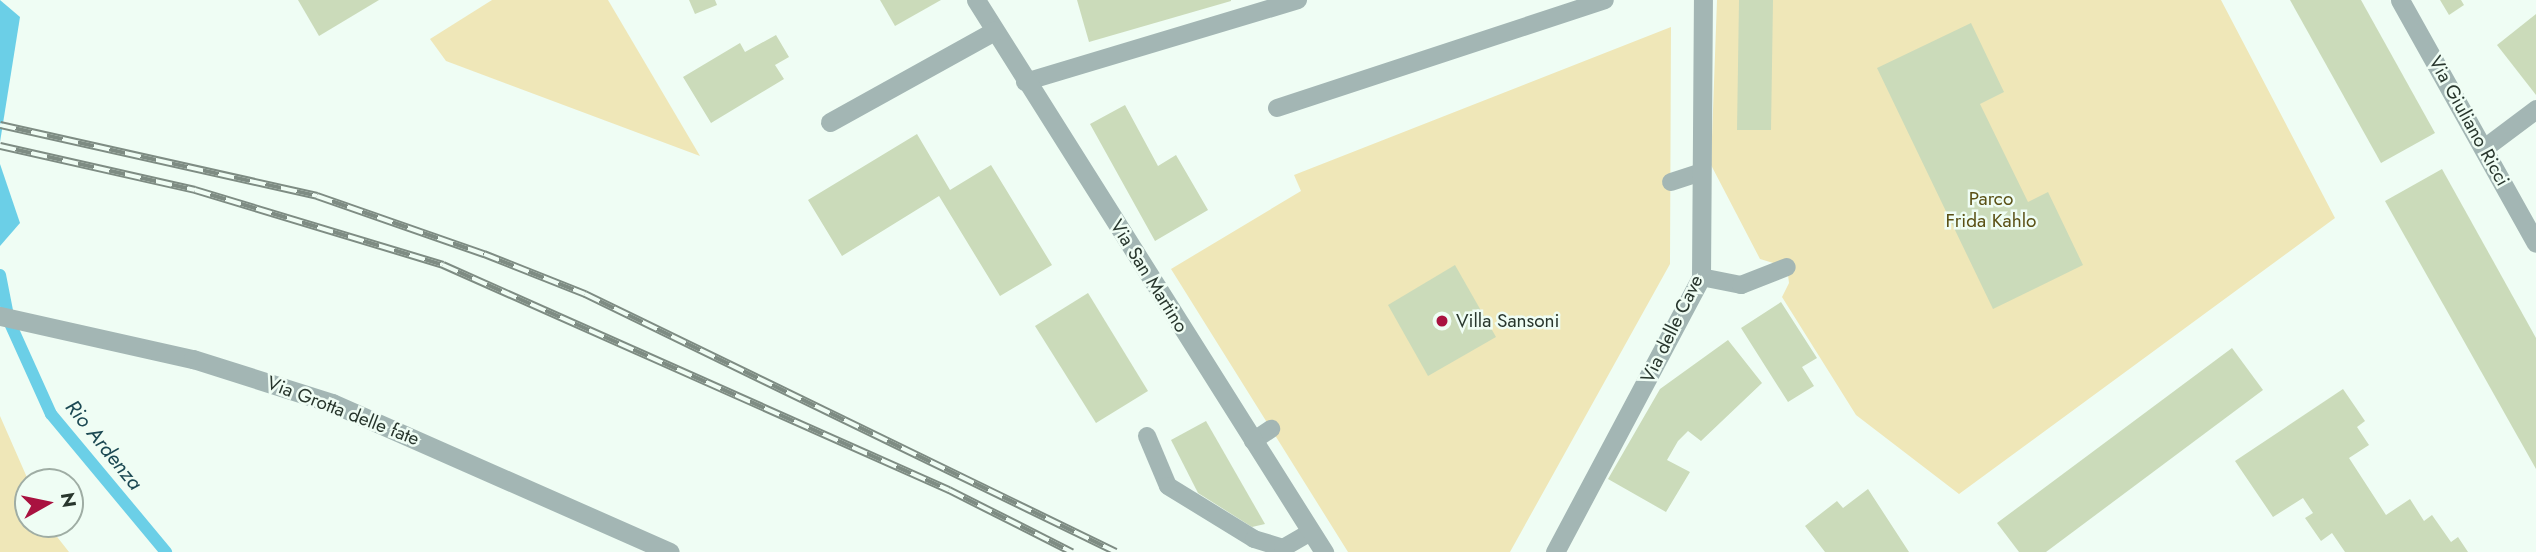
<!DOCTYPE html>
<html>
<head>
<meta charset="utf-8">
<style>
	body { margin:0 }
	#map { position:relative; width:2536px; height:552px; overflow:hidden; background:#effdf4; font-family:Jost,sans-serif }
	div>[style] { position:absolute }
	.green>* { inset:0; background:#efe7b8 }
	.water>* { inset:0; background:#6bcfe7 }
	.stream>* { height:12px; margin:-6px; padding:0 6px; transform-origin:6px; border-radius:6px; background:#6bcfe7 }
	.building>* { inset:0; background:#cbdbba }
	.service>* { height:18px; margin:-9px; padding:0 9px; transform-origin:9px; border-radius:9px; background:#a3b6b4 }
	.minor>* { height:19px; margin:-9.5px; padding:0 9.5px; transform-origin:9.5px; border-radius:9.5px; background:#a3b6b4 }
	.tertiary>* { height:19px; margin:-9.5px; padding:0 9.5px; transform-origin:9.5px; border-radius:9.5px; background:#a3b6b4 }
	.rail>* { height:8px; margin-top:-4px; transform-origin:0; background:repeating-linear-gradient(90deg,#effdf4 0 16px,#7e8c83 0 32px); box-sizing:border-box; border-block:2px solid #7e8c83 }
	.dots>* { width:19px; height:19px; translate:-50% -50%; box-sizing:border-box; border:4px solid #effdf4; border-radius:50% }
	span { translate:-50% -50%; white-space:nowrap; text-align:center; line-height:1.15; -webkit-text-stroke:5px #effdf4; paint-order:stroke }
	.street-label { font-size:19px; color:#28362d }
	.park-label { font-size:19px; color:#5a5015 }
	.poi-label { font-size:19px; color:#28362d }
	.left { translate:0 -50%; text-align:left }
	.water-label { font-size:21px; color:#1c4953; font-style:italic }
	.north { position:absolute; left:14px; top:468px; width:70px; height:70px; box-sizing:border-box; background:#effdf4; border:2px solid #9fada4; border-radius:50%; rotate:81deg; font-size:19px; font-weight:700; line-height:28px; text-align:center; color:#28362d }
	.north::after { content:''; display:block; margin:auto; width:24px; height:32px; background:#a91240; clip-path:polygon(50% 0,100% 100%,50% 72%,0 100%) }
</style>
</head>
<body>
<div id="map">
	<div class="green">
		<i style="clip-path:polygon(492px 0,608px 0,700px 156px,446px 61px,430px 39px)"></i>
		<i style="clip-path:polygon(1717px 0,2221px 0,2335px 218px,1959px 494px,1856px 415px,1782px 297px,1789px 283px,1787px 267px,1760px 259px,1711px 165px)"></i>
		<i style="clip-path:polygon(1671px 27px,1670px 264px,1510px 552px,1348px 552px,1171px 269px,1301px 191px,1294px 175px)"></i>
		<i style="clip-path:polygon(0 416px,29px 482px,28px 524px,47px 524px,69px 552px,0 552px)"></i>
	</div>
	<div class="water">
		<i style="clip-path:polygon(0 0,20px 17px,0 142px)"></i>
		<i style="clip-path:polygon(0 164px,20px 223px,0 246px)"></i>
	</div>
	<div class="stream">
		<i style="left:0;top:275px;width:47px;rotate:78.9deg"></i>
		<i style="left:9px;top:321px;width:102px;rotate:65.7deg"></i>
		<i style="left:51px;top:414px;width:180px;rotate:50.2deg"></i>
	</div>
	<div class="building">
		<i style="clip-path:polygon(298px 0,379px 0,319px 36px)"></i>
		<i style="clip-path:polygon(689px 0,715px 0,717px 5px,695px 14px)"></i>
		<i style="clip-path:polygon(880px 0,941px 0,895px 26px)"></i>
		<i style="clip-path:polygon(1077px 0,1231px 0,1231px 1px,1089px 42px)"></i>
		<i style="clip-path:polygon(1739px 0,1773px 0,1771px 130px,1737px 130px)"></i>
		<i style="clip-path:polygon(2290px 0,2361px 0,2435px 133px,2381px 163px)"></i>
		<i style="clip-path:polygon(2440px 0,2461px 0,2464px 5px,2449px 15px)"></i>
		<i style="clip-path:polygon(2536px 14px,2536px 95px,2497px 45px)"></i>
		<i style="clip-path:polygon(1971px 23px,2004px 92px,1980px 104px,2028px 202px,2048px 192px,2083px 265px,1993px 309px,1877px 68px)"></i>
		<i style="clip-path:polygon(776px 35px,789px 57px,775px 65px,784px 79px,711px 123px,683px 77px,740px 43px,745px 52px)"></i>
		<i style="clip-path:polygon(1125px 105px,1158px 166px,1176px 155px,1208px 210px,1155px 241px,1090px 124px)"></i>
		<i style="clip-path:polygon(917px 134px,950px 190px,991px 165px,1052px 265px,1000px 296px,939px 196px,842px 256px,808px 200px)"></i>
		<i style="clip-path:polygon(2442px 169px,2536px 338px,2536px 469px,2385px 201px)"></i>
		<i style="clip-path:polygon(1455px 265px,1496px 337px,1428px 376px,1388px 305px)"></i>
		<i style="clip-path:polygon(1088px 293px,1148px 391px,1096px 423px,1035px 326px)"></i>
		<i style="clip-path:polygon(1781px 302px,1817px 358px,1802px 367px,1814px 386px,1788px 402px,1741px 328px)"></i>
		<i style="clip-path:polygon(1728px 340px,1762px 383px,1701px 441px,1688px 431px,1678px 441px,1667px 460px,1690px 472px,1666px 512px,1608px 479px,1660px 389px)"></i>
		<i style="clip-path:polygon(2232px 348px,2263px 390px,2046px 552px,2019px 552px,1997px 523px)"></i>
		<i style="clip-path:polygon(2343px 389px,2365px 421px,2357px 427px,2369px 445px,2349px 458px,2386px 515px,2410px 499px,2424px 521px,2432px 515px,2451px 542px,2458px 537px,2468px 552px,2345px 552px,2332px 533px,2321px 541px,2305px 518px,2313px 513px,2303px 498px,2273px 517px,2235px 461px)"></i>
		<i style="clip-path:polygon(1206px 421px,1265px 524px,1252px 527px,1198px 493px,1171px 440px)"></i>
		<i style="clip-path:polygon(1868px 489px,1909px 552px,1825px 552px,1805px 526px,1837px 501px,1843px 508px)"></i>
	</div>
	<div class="service">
		<i style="left:1025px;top:82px;width:285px;rotate:-16.7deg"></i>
		<i style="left:1277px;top:108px;width:345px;rotate:-18.2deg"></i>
		<i style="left:1671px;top:182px;width:29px;rotate:-18deg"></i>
		<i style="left:1701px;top:277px;width:41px;rotate:11.3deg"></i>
		<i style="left:1741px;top:285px;width:49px;rotate:-21.4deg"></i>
		<i style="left:1147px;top:436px;width:54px;rotate:67.2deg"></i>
		<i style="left:1168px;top:486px;width:101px;rotate:31.6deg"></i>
		<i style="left:1254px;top:539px;width:30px;rotate:17deg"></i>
		<i style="left:1283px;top:548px;width:32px;rotate:-30deg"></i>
		<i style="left:1253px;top:441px;width:22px;rotate:-34deg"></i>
	</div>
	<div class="minor">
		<i style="left:976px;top:0;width:653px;rotate:57.77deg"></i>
		<i style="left:2400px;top:0;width:278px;rotate:60.8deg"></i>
		<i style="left:830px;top:122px;width:188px;rotate:-29deg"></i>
		<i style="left:2484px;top:148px;width:65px;rotate:-36.9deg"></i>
		<i style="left:1555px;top:552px;width:311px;rotate:-62deg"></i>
		<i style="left:1701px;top:277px;width:277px;rotate:-89.6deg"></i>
	</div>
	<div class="tertiary">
		<i style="left:0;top:316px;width:198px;rotate:12.6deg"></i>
		<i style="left:193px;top:359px;width:146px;rotate:17.6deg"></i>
		<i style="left:332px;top:403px;width:369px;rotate:23.8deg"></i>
	</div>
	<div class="rail">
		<i style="left:0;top:125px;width:325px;rotate:12.6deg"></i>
		<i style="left:317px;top:196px;width:177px;rotate:19.2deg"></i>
		<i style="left:484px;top:254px;width:109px;rotate:21.6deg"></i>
		<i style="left:585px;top:294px;width:590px;rotate:25.91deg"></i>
		<i style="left:0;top:146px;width:200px;rotate:12.7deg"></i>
		<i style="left:195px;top:190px;width:259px;rotate:16.8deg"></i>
		<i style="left:443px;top:265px;width:554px;rotate:23.97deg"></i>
		<i style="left:949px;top:490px;width:138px;rotate:26.8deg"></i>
	</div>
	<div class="dots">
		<i style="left:1442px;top:321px;background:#a91240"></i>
	</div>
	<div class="street-label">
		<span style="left:2469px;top:121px;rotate:61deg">Via Giuliano Ricci</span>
		<span style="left:1149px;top:276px;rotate:58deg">Via San Martino</span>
		<span style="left:1672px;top:329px;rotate:-64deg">Via delle Cave</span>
		<span style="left:343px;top:411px;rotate:21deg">Via Grotta delle fate</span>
	</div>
	<div class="park-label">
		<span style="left:1991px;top:210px">Parco<br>Frida Kahlo</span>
	</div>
	<div class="poi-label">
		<span class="left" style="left:1456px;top:321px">Villa Sansoni</span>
	</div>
	<div class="water-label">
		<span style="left:104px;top:445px;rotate:51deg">Rio Ardenza</span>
	</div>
	<div class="north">N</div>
</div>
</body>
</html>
